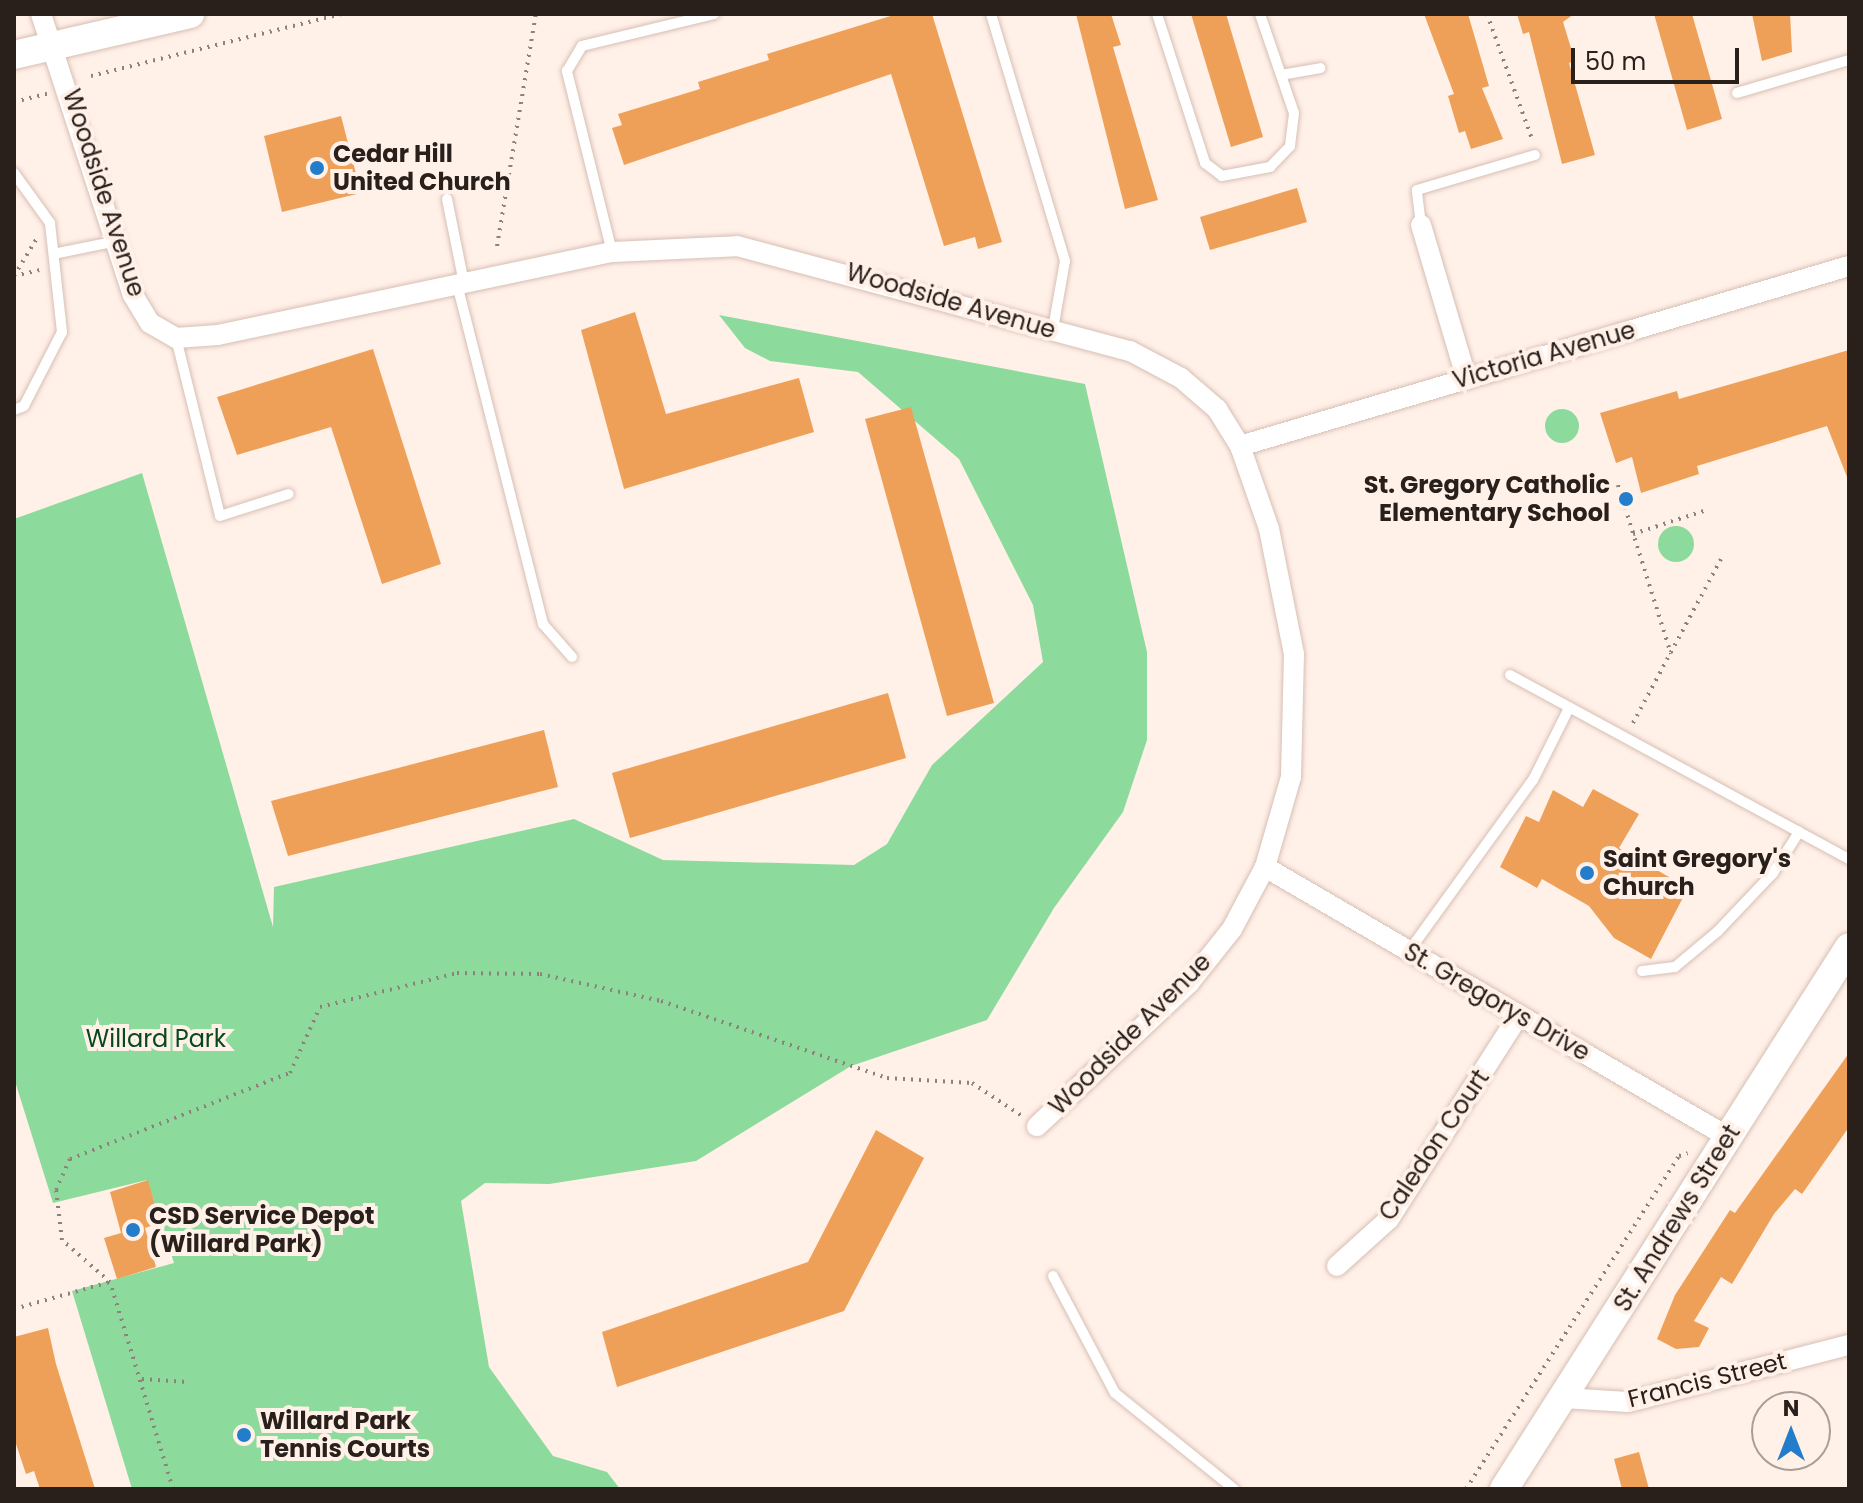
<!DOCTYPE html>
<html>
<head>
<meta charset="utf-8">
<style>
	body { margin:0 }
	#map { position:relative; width:1863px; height:1503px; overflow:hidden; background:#fff0e8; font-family:Poppins,sans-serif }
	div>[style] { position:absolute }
	.green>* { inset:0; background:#8ddb9c }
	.round { border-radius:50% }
	.building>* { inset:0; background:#efa058 }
	.path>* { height:4px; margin-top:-2px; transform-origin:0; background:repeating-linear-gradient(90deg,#8d817b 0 2px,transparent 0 8px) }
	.roads { filter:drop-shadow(0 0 2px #d7bfb3) drop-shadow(0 0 2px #d7bfb3) }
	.lane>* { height:10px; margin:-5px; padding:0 5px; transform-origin:5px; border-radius:5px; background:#fff }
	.street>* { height:20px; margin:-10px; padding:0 10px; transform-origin:10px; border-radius:10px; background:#fff }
	.secondary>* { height:28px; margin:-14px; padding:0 14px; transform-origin:14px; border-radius:14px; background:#fff }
	.dots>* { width:22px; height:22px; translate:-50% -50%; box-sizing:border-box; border:4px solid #fff0e8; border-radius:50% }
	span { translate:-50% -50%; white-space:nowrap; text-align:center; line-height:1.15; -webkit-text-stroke:8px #fff0e8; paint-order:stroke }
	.poi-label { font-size:24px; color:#29201c; font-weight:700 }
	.left { translate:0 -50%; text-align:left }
	.right { translate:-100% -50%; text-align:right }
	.street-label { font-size:24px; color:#29201c }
	.park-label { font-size:24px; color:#07491f }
	.frame { position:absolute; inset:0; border:16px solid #29201c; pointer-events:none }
	.north { position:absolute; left:1751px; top:1391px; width:80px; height:80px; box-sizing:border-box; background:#fff0e8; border:2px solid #a99d96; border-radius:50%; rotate:0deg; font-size:22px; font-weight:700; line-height:32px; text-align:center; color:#29201c }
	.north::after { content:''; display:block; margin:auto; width:28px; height:36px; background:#237dca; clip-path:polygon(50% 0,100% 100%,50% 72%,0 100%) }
	.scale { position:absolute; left:1571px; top:48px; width:168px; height:36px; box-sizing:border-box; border:4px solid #29201c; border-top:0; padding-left:10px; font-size:24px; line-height:28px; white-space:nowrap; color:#29201c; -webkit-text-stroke:6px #fff0e8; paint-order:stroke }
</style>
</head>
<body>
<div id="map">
	<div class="green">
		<i style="clip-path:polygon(719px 315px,1085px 384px,1147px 652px,1147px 740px,1123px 812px,1054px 908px,987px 1020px,851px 1066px,696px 1161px,549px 1184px,485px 1183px,461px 1201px,489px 1367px,553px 1456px,607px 1472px,620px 1489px,132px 1489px,72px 1291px,174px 1263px,147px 1180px,53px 1203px,14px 1078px,14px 519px,142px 473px,273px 927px,274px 887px,574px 819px,663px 860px,854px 865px,887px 844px,932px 765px,1043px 662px,1033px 605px,959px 459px,858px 372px,770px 361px,745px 348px)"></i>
		<i class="round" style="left:1545px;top:409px;width:34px;height:34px"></i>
		<i class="round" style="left:1658px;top:526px;width:36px;height:36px"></i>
	</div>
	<div class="building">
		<i style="clip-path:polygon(897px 14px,932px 14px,1002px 242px,978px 249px,975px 237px,944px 246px,891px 74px,624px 165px,612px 128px,622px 125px,618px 114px,700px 89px,698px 82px,769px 60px,767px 54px)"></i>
		<i style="clip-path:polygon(1076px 14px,1111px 14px,1121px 45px,1113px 47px,1158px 200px,1125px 209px)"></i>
		<i style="clip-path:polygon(1191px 14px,1226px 14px,1263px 137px,1231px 147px)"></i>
		<i style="clip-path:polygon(1424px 14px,1468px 14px,1489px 86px,1482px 88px,1503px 139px,1471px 149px,1465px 131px,1459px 133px,1448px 96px,1454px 94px)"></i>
		<i style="clip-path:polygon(1517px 14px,1574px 14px,1563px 22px,1575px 61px,1569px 63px,1595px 155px,1562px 164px,1529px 32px,1523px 34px)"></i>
		<i style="clip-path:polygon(1654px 14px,1692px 14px,1722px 119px,1687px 130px)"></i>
		<i style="clip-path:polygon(1752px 14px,1790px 14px,1792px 52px,1762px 61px)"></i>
		<i style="clip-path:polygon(341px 116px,361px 193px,282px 212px,264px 136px)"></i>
		<i style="clip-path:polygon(1297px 188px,1307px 222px,1210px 250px,1200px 217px)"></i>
		<i style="clip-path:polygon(635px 312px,666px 414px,799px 378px,814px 432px,624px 489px,581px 330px)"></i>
		<i style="clip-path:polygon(373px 349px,441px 564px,382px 584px,331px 427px,237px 455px,217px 397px)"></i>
		<i style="clip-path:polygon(1849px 350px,1849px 482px,1827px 426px,1697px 466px,1699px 474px,1641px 493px,1632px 457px,1616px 463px,1600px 413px,1677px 391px,1679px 399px)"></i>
		<i style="clip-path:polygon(911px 407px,994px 703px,947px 716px,865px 419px)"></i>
		<i style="clip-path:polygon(888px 693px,906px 758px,630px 838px,612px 773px)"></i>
		<i style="clip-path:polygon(544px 730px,558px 787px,288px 856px,271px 801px)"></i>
		<i style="clip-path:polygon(1593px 789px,1639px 814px,1619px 848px,1688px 888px,1651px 959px,1614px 938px,1589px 906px,1542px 879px,1537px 888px,1500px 867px,1526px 816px,1539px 822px,1553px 790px,1583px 807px)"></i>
		<i style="clip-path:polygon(1849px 1053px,1849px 1127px,1802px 1194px,1795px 1189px,1774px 1214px,1732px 1284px,1721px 1277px,1694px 1321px,1709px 1328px,1699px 1347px,1676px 1349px,1657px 1339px,1675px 1295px,1730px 1210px,1735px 1213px)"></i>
		<i style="clip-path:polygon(876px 1130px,924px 1158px,844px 1311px,617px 1387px,602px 1332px,808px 1262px)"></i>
		<i style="clip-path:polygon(148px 1180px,160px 1223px,145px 1228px,156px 1267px,117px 1279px,104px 1238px,121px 1233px,110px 1192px)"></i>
		<i style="clip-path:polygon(48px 1328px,56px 1364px,95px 1489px,40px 1489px,34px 1471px,26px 1474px,14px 1438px,14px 1337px)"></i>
		<i style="clip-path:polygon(1639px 1452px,1649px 1489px,1622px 1489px,1614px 1459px)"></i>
	</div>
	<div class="path">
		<i style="left:1487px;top:14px;width:133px;rotate:70.2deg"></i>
		<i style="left:91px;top:76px;width:259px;rotate:-13.9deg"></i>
		<i style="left:14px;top:102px;width:34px;rotate:-14deg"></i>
		<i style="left:497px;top:246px;width:235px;rotate:-80.5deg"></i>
		<i style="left:14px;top:276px;width:44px;rotate:-58.8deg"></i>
		<i style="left:14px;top:276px;width:26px;rotate:-13deg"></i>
		<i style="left:1618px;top:485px;width:177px;rotate:72.6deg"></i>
		<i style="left:1633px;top:534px;width:78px;rotate:-18deg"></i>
		<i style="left:1633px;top:723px;width:186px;rotate:-61.8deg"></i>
		<i style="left:14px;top:1309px;width:100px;rotate:-15.7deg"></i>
		<i style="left:142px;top:1379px;width:45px;rotate:3.8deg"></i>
		<i style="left:173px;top:1489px;width:216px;rotate:-106.9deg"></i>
		<i style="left:110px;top:1282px;width:64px;rotate:-138.8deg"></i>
		<i style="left:62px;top:1240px;width:50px;rotate:-96.8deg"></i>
		<i style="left:56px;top:1190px;width:34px;rotate:-66deg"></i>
		<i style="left:70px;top:1159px;width:236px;rotate:-21.4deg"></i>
		<i style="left:290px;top:1073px;width:72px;rotate:-65.6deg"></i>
		<i style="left:320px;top:1007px;width:141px;rotate:-13.9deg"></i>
		<i style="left:457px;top:973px;width:83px;rotate:0.7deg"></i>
		<i style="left:540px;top:974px;width:124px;rotate:12.6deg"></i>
		<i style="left:661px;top:1001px;width:239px;rotate:18.8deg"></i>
		<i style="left:887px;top:1078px;width:85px;rotate:3.4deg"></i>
		<i style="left:972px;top:1083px;width:60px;rotate:33.4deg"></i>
		<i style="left:1466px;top:1489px;width:395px;rotate:-57.4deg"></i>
		<i style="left:1679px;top:1156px;width:9px;rotate:-18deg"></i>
	</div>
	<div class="roads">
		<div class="lane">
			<i style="left:991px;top:14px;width:258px;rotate:73.3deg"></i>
			<i style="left:1065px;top:261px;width:69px;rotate:100deg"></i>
			<i style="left:1157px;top:14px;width:157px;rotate:72.1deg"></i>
			<i style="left:1205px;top:163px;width:21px;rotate:37deg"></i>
			<i style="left:1222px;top:176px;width:49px;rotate:-10.6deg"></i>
			<i style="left:1270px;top:167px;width:29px;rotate:-46deg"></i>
			<i style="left:1290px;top:146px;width:33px;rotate:-83deg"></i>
			<i style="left:1294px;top:113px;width:105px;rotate:-109deg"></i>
			<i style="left:1281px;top:75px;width:40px;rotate:-10deg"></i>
			<i style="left:1737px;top:93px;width:117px;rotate:-16.4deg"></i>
			<i style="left:14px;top:173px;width:62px;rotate:54.2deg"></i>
			<i style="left:50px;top:223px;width:110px;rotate:83.7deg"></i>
			<i style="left:62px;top:332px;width:83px;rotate:117.2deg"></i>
			<i style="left:24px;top:406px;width:11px;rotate:158deg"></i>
			<i style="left:447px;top:199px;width:86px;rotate:78.6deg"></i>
			<i style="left:1421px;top:225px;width:35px;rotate:-97deg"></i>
			<i style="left:1417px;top:190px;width:123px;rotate:-16.5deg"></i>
			<i style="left:612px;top:252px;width:187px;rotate:-104deg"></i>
			<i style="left:567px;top:71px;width:29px;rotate:-59deg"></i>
			<i style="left:582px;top:46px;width:136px;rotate:-13.6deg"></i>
			<i style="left:58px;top:253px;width:60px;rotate:-11.5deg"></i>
			<i style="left:457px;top:284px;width:351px;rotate:75.8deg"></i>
			<i style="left:543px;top:624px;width:44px;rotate:48.7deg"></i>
			<i style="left:176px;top:338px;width:183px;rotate:76.1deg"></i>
			<i style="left:220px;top:516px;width:72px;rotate:-17.7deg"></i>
			<i style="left:1510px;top:675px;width:386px;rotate:28.5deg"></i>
			<i style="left:1409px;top:951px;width:211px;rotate:-54.1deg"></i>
			<i style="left:1533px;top:780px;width:80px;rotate:-63.4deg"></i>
			<i style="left:1642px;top:971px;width:33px;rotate:-7deg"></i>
			<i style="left:1675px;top:967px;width:56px;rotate:-39.9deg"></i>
			<i style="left:1718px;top:931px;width:80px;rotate:-46.5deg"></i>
			<i style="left:1773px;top:873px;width:49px;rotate:-57.6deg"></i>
			<i style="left:1053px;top:1276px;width:132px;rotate:62.1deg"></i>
			<i style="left:1115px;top:1393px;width:153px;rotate:38.9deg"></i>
		</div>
		<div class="street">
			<i style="left:41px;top:14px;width:296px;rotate:71.9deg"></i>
			<i style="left:133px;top:295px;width:33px;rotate:59deg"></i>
			<i style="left:150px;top:323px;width:30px;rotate:30deg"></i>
			<i style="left:176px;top:338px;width:42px;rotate:-4.1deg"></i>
			<i style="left:218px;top:335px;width:403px;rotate:-11.9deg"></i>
			<i style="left:612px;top:252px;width:125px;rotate:-2.7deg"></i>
			<i style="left:737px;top:246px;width:407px;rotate:15deg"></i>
			<i style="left:1130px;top:351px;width:58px;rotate:27.9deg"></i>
			<i style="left:1181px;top:378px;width:48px;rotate:40.7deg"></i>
			<i style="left:1217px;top:409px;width:44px;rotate:58.1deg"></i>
			<i style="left:1240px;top:446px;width:88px;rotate:70.7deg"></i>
			<i style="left:1269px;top:529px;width:127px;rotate:78.7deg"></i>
			<i style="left:1294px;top:654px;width:123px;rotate:91.4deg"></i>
			<i style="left:1291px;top:777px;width:94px;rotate:106.1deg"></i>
			<i style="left:1265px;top:867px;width:70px;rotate:118deg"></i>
			<i style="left:1232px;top:929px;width:69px;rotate:128.5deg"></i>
			<i style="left:1189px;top:983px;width:209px;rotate:136.7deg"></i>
			<i style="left:1421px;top:225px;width:159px;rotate:73.5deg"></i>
			<i style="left:1240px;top:446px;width:635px;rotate:-16.47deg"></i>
			<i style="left:1265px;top:867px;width:536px;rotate:30.25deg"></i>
			<i style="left:1337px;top:1266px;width:70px;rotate:-42.1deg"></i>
			<i style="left:1389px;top:1219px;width:242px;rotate:-57.5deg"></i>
			<i style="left:1563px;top:1398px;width:65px;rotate:3.5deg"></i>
			<i style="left:1628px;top:1402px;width:228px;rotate:-14.5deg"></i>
		</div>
		<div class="secondary">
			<i style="left:14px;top:55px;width:181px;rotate:-13.1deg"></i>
			<i style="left:1504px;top:1489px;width:642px;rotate:-57.52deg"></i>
		</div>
	</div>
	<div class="dots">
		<i style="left:317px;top:168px;background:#237dca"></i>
		<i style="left:1626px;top:499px;background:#237dca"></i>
		<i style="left:1587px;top:873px;background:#237dca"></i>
		<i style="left:133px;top:1230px;background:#237dca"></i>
		<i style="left:244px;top:1435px;background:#237dca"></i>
	</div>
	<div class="poi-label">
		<span class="left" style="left:333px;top:168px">Cedar Hill<br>United Church</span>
		<span class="right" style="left:1610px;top:499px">St. Gregory Catholic<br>Elementary School</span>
		<span class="left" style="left:1603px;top:873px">Saint Gregory's<br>Church</span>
		<span class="left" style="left:149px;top:1230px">CSD Service Depot<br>(Willard Park)</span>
		<span class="left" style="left:260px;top:1435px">Willard Park<br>Tennis Courts</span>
	</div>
	<div class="street-label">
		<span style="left:104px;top:193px;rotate:72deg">Woodside Avenue</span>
		<span style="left:951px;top:301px;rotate:16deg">Woodside Avenue</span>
		<span style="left:1544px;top:355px;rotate:-16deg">Victoria Avenue</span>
		<span style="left:1497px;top:1002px;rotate:30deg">St. Gregorys Drive</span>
		<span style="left:1130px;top:1034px;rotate:-45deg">Woodside Avenue</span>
		<span style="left:1434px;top:1145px;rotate:-56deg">Caledon Court</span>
		<span style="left:1677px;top:1218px;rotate:-58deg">St. Andrews Street</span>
		<span style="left:1707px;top:1380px;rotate:-14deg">Francis Street</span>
	</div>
	<div class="park-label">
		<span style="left:156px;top:1039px">Willard Park</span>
	</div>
	<div class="frame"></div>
	<div class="north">N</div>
	<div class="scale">50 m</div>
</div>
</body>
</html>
